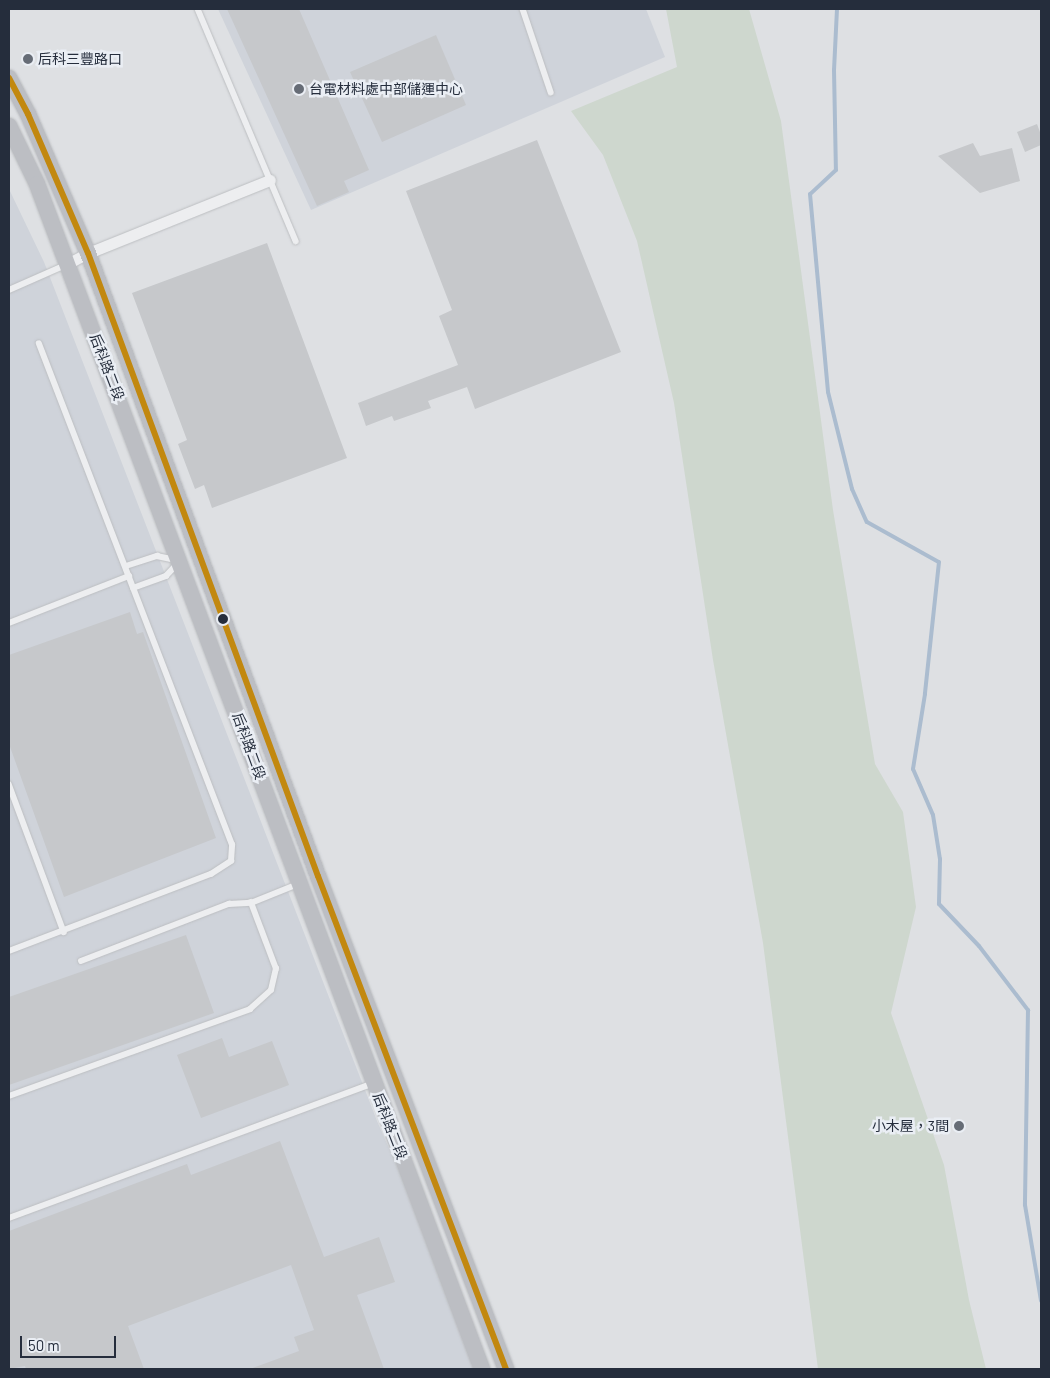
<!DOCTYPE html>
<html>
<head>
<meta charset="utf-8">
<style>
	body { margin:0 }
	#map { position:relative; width:1050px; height:1378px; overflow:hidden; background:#dee0e3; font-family:Barlow,"Noto Sans TC",sans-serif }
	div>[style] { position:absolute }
	.built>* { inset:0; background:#cfd3da }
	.green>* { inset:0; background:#ced7ce }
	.stream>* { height:4px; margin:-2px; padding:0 2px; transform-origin:2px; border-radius:2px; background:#abbccf }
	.building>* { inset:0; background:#c6c8cb }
	.roads { filter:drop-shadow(0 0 1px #bcbec1) drop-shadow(0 0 1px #bcbec1) }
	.lane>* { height:5.5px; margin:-2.75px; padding:0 2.75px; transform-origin:2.75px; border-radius:2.75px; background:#edeef0 }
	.street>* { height:11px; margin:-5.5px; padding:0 5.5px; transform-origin:5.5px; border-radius:5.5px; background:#edeef0 }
	.secondary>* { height:16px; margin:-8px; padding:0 8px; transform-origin:8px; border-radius:8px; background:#bcbec3 }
	.bus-1>* { height:6px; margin:-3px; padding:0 3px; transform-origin:3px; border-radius:3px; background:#c2880f }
	.dots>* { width:14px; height:14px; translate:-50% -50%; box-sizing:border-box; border:2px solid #eaeef4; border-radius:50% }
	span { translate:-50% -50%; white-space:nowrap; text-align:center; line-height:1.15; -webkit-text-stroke:5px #eaeef4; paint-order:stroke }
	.poi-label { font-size:14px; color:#252d3c }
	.left { translate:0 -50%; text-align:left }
	.right { translate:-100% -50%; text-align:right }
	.street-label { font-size:14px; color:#252d3c }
	.frame { position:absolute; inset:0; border:10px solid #252d3c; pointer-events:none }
	.scale { position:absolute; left:20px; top:1336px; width:96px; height:22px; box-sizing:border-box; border:2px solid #252d3c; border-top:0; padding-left:6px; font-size:15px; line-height:18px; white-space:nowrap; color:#252d3c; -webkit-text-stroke:4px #eaeef4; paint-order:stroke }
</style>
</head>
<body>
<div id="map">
	<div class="built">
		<i style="clip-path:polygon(218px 9px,646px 9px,665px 57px,311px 210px)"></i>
		<i style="clip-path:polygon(9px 189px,44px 262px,377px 1121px,486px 1369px,9px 1369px)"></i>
	</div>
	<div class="green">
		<i style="clip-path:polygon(666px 9px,749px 9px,781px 121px,833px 510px,875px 764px,903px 812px,916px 907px,891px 1013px,944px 1165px,969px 1300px,986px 1369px,818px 1369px,763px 943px,713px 660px,674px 403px,637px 241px,603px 155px,571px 111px,677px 67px)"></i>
	</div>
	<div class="stream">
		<i style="left:837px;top:9px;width:61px;rotate:92.8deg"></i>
		<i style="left:834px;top:70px;width:100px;rotate:88.9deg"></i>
		<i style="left:836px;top:170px;width:35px;rotate:137deg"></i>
		<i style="left:810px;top:194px;width:199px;rotate:84.8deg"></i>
		<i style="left:828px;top:392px;width:100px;rotate:76.1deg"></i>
		<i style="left:852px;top:489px;width:36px;rotate:66deg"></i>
		<i style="left:867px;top:522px;width:82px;rotate:29.1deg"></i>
		<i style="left:939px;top:562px;width:133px;rotate:96.1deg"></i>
		<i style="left:925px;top:694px;width:76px;rotate:99.1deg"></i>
		<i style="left:913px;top:769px;width:50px;rotate:66.5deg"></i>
		<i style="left:933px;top:815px;width:45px;rotate:81deg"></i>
		<i style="left:940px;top:859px;width:45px;rotate:91.3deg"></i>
		<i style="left:939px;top:904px;width:58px;rotate:46.4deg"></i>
		<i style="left:979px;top:946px;width:81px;rotate:52.6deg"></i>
		<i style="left:1028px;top:1010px;width:195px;rotate:90.9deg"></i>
		<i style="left:1025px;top:1205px;width:97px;rotate:80.5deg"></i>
	</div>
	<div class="building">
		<i style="clip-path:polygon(227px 9px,299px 9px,369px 170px,344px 181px,349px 192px,317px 206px)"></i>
		<i style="clip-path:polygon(436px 35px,466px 105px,382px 142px,350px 72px)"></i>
		<i style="clip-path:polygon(1037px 124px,1041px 135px,1041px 145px,1025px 152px,1017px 132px)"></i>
		<i style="clip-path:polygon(537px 140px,621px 352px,475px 409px,467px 387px,428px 401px,431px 408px,394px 421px,392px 416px,366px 426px,358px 403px,458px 365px,439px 316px,452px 310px,406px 191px)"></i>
		<i style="clip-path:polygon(973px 143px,980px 156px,1012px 148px,1020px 181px,980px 193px,938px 156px)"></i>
		<i style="clip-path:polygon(267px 243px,347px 458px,212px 508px,204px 485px,195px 489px,178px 444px,187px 440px,132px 293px)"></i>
		<i style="clip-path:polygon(130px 612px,137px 634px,143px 632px,216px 838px,64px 897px,9px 744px,9px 655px)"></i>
		<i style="clip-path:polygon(186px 935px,214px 1013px,9px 1085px,9px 997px)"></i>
		<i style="clip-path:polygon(222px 1038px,229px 1057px,272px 1041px,289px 1085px,201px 1118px,177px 1055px)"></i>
		<i style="clip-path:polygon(280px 1141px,324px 1257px,379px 1237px,395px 1282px,357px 1295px,384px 1369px,250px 1369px,299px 1351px,294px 1337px,314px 1330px,291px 1265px,128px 1326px,144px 1369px,26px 1369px,25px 1366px,9px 1369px,9px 1231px,187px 1164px,191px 1175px)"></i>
	</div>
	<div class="roads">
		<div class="lane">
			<i style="left:198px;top:9px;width:252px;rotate:67.1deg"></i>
			<i style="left:523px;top:9px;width:88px;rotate:71.4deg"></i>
			<i style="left:9px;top:290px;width:62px;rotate:-23.7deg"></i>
			<i style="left:126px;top:566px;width:33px;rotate:-18deg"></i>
			<i style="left:157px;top:556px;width:19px;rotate:12deg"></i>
			<i style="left:133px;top:588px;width:35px;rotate:-20deg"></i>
			<i style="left:166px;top:576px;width:16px;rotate:-47deg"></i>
			<i style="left:9px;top:623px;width:129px;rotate:-21.4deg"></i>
			<i style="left:9px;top:784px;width:158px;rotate:69.6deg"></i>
			<i style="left:9px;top:951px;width:216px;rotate:-20.9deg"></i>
			<i style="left:211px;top:874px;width:24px;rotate:-33deg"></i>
			<i style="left:231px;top:861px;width:16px;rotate:-86deg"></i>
			<i style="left:232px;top:845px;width:537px;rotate:-111.07deg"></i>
			<i style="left:81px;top:961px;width:159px;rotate:-21.1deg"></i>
			<i style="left:229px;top:904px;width:22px;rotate:-3deg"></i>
			<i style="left:251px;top:903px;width:51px;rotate:-22deg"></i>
			<i style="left:9px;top:1096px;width:256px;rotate:-19.8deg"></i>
			<i style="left:250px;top:1009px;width:28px;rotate:-42deg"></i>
			<i style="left:271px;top:990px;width:22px;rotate:-77deg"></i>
			<i style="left:276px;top:969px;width:71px;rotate:-110.7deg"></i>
			<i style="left:9px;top:1218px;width:389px;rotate:-20.3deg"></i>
		</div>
		<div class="street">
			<i style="left:67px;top:264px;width:24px;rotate:-28deg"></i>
			<i style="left:88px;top:253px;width:196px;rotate:-21.9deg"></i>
		</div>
		<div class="secondary">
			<i style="left:9px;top:78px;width:41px;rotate:62.2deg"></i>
			<i style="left:28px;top:114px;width:151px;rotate:66.7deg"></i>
			<i style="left:88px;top:253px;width:664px;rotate:69.74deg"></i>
			<i style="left:318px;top:876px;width:528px;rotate:69.13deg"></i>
			<i style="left:9px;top:126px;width:64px;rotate:64.2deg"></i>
			<i style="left:37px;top:184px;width:1266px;rotate:69.42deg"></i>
		</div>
	</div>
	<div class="bus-1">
		<i style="left:9px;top:78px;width:41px;rotate:62.2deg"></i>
		<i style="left:28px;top:114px;width:151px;rotate:66.7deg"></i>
		<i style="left:88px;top:253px;width:664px;rotate:69.74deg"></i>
		<i style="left:318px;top:876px;width:528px;rotate:69.13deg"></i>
	</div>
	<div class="dots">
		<i style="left:28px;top:59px;background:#666c76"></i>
		<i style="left:299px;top:89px;background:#666c76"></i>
		<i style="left:223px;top:619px;background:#252d3c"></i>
		<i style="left:959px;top:1126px;background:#666c76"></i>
	</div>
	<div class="poi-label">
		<span class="left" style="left:38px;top:59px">后科三豐路口</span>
		<span class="left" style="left:309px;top:89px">台電材料處中部儲運中心</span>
		<span class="right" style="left:949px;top:1126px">小木屋，3間</span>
	</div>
	<div class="street-label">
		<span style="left:107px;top:367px;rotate:69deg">后科路二段</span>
		<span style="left:249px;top:746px;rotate:70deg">后科路二段</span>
		<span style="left:390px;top:1126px;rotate:69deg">后科路二段</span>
	</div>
	<div class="frame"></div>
	<div class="scale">50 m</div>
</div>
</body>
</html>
